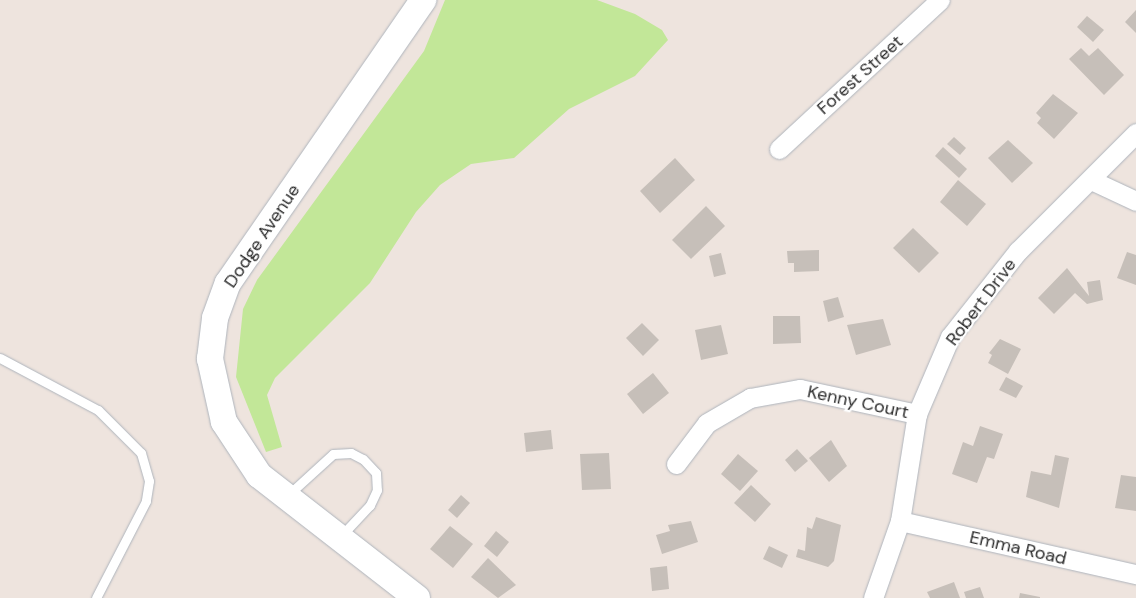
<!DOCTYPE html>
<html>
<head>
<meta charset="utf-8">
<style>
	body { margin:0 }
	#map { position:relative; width:1136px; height:598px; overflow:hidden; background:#eee4de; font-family:"DM Sans",sans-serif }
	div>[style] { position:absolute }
	.green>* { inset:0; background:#c2e798 }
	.building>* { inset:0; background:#c6bfb9 }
	.roads { filter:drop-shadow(0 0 1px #aeb4bc) drop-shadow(0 0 1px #aeb4bc) }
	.lane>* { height:9px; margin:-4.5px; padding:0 4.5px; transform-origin:4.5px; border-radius:4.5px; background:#fff }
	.street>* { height:19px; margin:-9.5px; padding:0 9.5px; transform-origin:9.5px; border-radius:9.5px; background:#fff }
	.secondary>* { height:26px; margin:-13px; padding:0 13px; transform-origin:13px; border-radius:13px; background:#fff }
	span { translate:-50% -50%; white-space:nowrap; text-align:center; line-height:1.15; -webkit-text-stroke:4.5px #fff; paint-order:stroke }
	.street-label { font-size:18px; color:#2c2c2c }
</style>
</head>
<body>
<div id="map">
	<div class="green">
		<i style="clip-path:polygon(445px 0,597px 0,635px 14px,662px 30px,668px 40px,635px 76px,569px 109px,514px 158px,471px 164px,440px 185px,416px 212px,370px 283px,275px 378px,267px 395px,282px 447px,266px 452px,236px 377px,243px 309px,257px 280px,424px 51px)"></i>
	</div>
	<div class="building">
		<i style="clip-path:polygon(1136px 10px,1136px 33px,1125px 22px)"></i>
		<i style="clip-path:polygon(1087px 16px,1104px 30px,1093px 42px,1077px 27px)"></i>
		<i style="clip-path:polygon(1081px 48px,1089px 56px,1098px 48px,1124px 75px,1104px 95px,1069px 59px)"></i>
		<i style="clip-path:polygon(1053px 94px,1078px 113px,1054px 139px,1037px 123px,1041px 118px,1036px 113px)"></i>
		<i style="clip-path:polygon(954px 137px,966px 148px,960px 155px,947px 144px)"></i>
		<i style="clip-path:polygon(1008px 140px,1033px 163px,1012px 183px,988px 158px)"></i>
		<i style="clip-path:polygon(943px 147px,967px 169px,959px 178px,935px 156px)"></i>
		<i style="clip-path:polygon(675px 158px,695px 180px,660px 213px,640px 191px)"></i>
		<i style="clip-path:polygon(958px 180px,986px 204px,967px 226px,940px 202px)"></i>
		<i style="clip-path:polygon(706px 206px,725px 226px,691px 259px,672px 240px)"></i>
		<i style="clip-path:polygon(913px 228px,939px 253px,919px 273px,893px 248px)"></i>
		<i style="clip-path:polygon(819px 250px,819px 271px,794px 272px,794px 263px,788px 263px,787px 251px)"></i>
		<i style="clip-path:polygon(1127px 252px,1136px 255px,1136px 285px,1117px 278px)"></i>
		<i style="clip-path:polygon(721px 253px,726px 274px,714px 277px,709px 256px)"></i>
		<i style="clip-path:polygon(1067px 268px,1089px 296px,1087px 282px,1100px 280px,1103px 300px,1087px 304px,1075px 293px,1054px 314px,1038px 298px)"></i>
		<i style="clip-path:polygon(838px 297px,844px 317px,828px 322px,823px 301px)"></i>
		<i style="clip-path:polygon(773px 316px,800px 316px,801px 343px,773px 344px)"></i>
		<i style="clip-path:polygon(883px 319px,891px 345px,856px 355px,847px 325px)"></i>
		<i style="clip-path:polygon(642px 323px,659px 340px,643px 356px,626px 338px)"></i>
		<i style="clip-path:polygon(721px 325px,728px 354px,701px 360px,695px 330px)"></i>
		<i style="clip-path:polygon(1000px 339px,1021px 349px,1008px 374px,988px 363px,992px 355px,989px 353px)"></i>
		<i style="clip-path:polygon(653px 373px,669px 393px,643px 414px,627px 394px)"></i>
		<i style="clip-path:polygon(1006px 377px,1023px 386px,1016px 398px,999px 390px)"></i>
		<i style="clip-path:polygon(980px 426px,1003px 434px,994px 459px,987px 457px,977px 483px,952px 474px,963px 442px,973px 446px)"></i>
		<i style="clip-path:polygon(551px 430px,553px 449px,526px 452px,524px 433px)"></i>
		<i style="clip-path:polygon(831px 440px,847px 466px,829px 482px,809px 458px)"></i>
		<i style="clip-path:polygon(797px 449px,808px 461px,795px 472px,785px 460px)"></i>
		<i style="clip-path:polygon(609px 453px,611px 489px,582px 490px,580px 454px)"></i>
		<i style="clip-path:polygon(738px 454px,758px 471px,740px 491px,721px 474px)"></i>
		<i style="clip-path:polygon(1055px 455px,1069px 458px,1059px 508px,1026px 497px,1031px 471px,1051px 475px)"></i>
		<i style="clip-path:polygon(1121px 475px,1136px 477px,1136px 511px,1115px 508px)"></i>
		<i style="clip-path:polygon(751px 485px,771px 504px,755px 522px,734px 503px)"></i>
		<i style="clip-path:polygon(461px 495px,470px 503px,457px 518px,448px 510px)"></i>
		<i style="clip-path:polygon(816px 517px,841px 525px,834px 561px,828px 567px,796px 557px,798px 549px,805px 551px,807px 527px,812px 529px)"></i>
		<i style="clip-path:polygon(691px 521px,698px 542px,662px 554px,656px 535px,670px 531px,668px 525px)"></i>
		<i style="clip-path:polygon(450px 526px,473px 544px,453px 568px,430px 549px)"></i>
		<i style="clip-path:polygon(496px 531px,509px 542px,497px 557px,484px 546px)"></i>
		<i style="clip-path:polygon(769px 546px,788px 555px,782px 568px,763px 559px)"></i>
		<i style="clip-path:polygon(488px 558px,516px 585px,498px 598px,471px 577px)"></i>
		<i style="clip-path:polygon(667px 566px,669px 589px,652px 591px,650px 568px)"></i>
		<i style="clip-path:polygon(954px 582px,960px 598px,930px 598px,927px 592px)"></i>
		<i style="clip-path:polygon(980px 587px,984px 598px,966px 598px,964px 592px)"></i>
		<i style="clip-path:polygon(1020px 593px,1040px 597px,1040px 598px,1019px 598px)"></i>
	</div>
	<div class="roads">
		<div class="lane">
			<i style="left:0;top:358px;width:111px;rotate:28deg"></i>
			<i style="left:98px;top:410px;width:61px;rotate:45deg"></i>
			<i style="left:141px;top:453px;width:29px;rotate:74deg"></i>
			<i style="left:149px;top:481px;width:20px;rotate:99deg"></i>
			<i style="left:146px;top:501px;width:109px;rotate:117.3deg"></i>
			<i style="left:288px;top:495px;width:61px;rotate:-42.3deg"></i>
			<i style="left:333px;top:454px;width:18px;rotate:-3deg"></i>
			<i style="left:351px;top:453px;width:13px;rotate:27deg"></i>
			<i style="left:363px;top:459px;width:19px;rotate:47deg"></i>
			<i style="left:376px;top:473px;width:17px;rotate:87deg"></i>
			<i style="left:377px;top:490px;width:17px;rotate:115deg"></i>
			<i style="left:370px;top:505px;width:42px;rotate:133.1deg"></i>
		</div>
		<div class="street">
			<i style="left:779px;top:149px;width:219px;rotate:-42.8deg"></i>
			<i style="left:1091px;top:180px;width:50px;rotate:25deg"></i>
			<i style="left:676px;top:464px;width:51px;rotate:-52.9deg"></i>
			<i style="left:707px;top:423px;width:50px;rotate:-30.2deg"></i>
			<i style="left:750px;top:398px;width:51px;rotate:-10.2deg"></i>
			<i style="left:800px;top:389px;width:120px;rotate:12.1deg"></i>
			<i style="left:900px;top:521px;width:242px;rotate:12.7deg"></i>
			<i style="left:873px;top:598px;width:82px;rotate:-70.7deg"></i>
			<i style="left:900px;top:521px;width:108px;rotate:-81deg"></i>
			<i style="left:917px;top:414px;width:84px;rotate:-66.8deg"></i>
			<i style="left:950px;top:337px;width:110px;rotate:-51.7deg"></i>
			<i style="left:1018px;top:251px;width:167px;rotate:-45deg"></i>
		</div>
		<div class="secondary">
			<i style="left:417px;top:598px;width:200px;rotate:-142.1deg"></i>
			<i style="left:259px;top:475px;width:64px;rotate:-123.4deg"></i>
			<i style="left:224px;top:422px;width:65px;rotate:-102.5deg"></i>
			<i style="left:210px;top:359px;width:41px;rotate:-83deg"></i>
			<i style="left:215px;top:318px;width:37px;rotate:-70deg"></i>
			<i style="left:228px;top:283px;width:344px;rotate:-55.4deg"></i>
		</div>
	</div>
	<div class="street-label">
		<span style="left:860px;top:75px;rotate:-42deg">Forest Street</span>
		<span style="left:262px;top:236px;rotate:-56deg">Dodge Avenue</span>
		<span style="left:981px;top:302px;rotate:-53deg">Robert Drive</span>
		<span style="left:858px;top:402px;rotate:12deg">Kenny Court</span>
		<span style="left:1018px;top:548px;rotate:13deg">Emma Road</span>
	</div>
</div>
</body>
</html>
